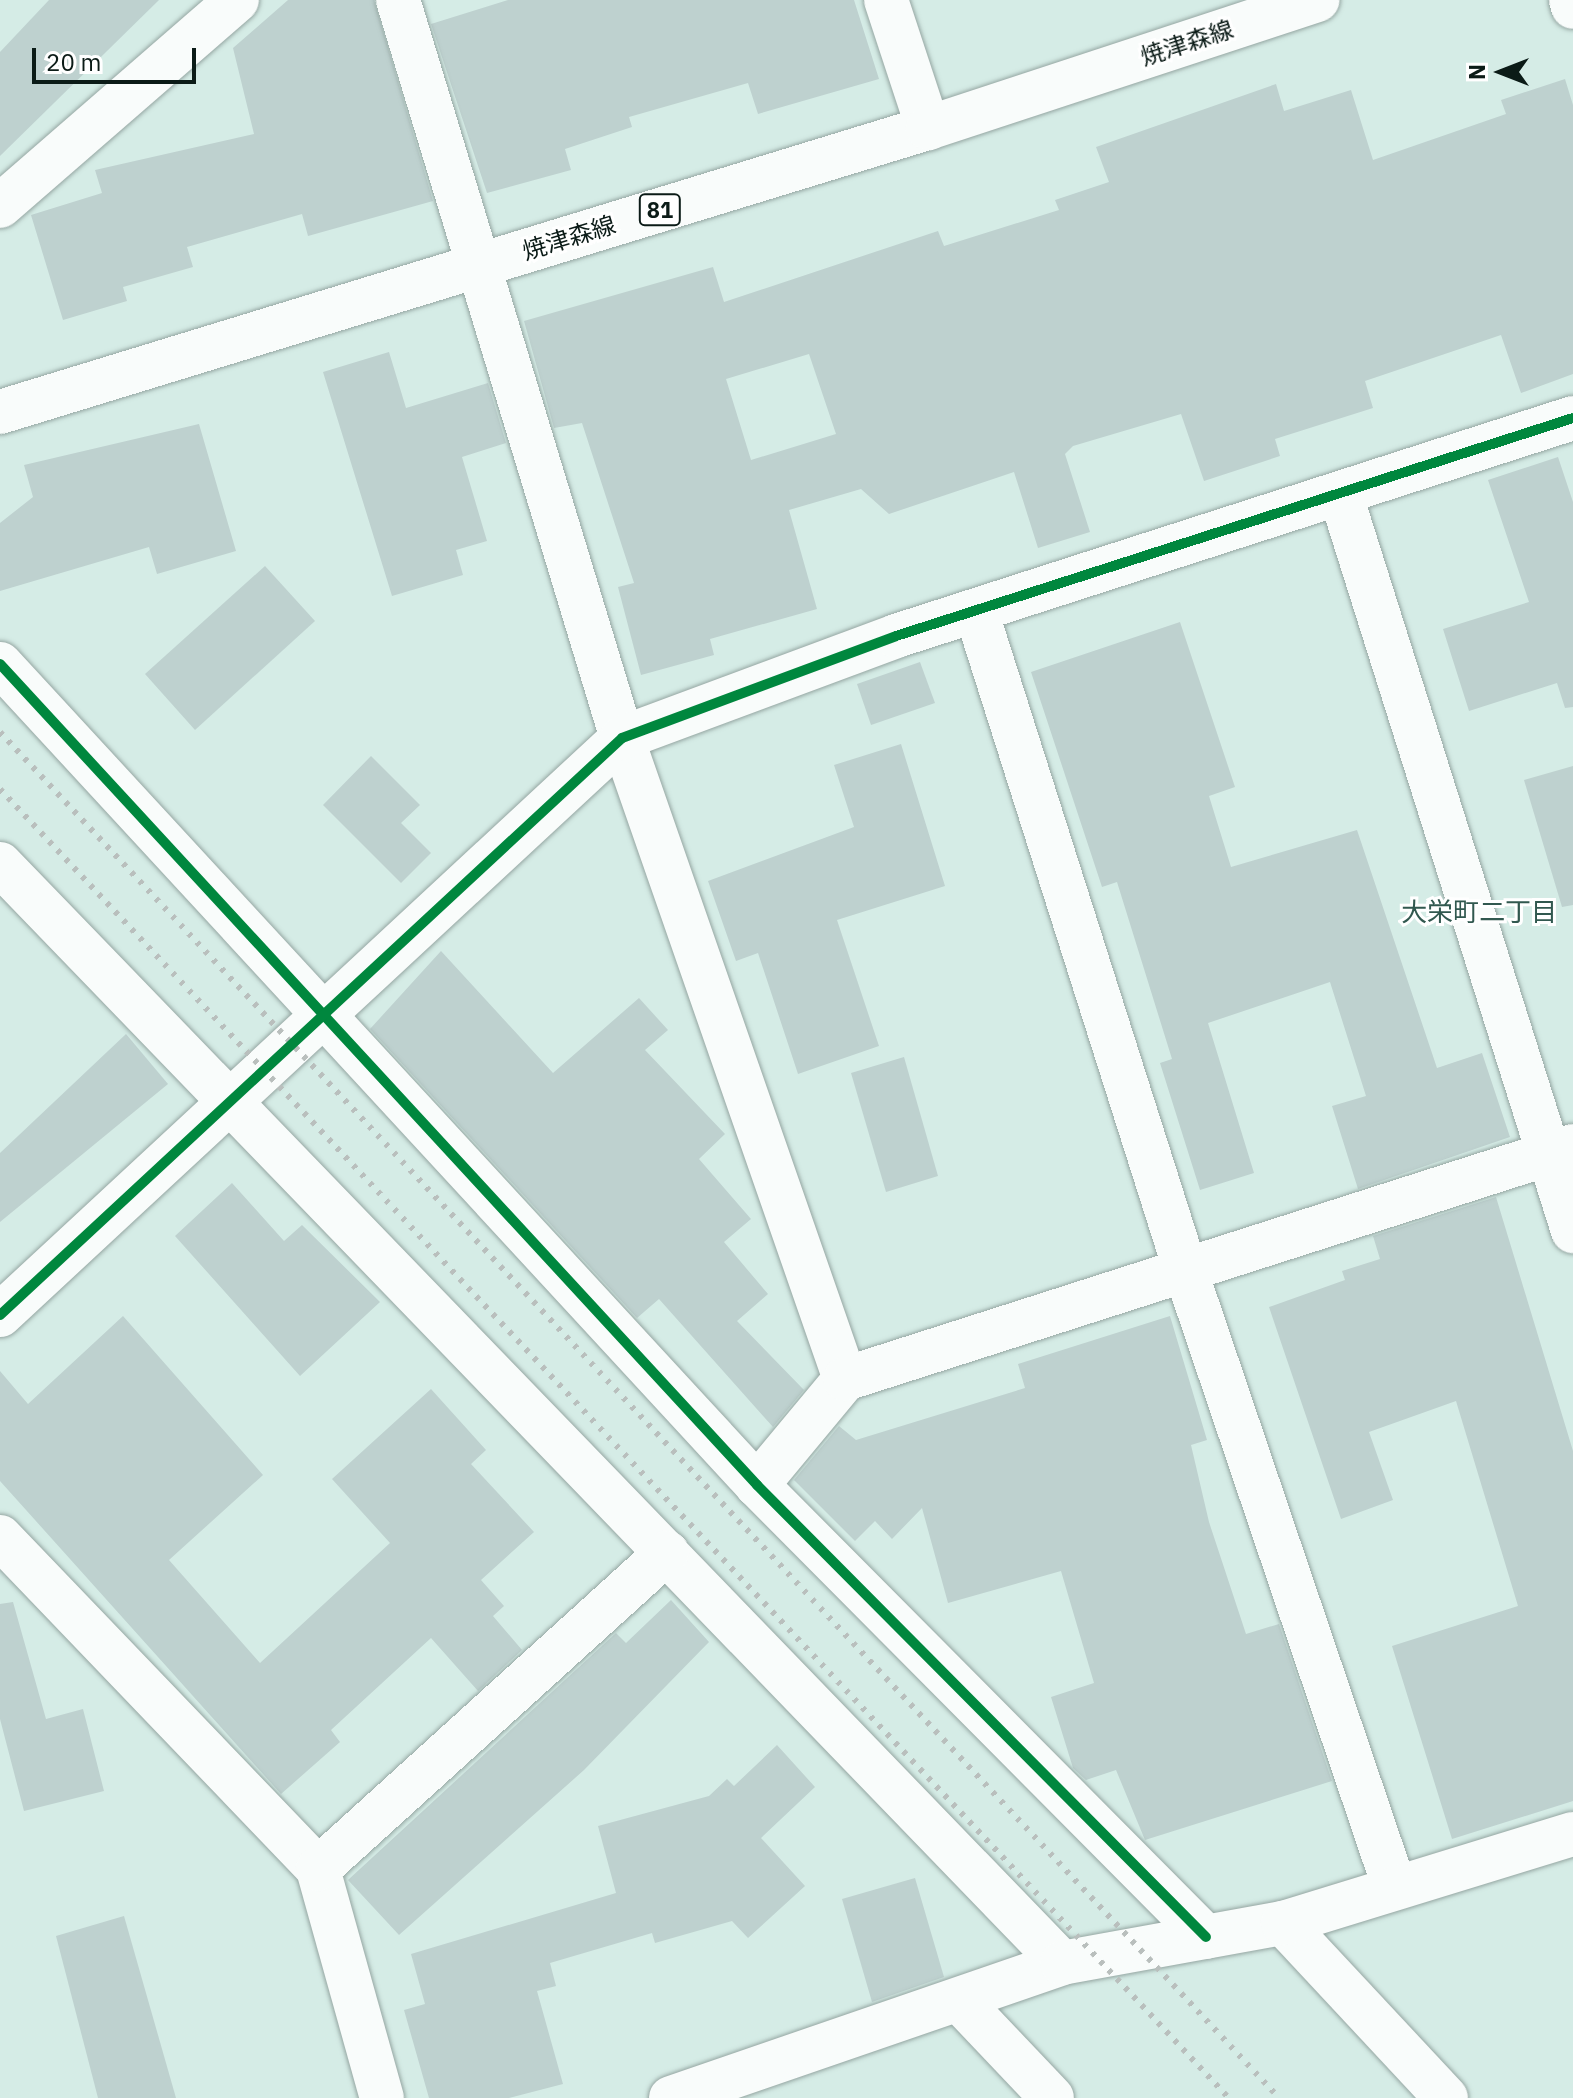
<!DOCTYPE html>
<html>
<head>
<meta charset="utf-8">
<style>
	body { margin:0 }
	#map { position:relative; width:1573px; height:2098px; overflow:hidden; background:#d5ece6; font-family:"IBM Plex Sans","Noto Sans JP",sans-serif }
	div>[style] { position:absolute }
	.building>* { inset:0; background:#bed1cf }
	.roads { filter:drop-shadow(0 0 2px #95a6a2) drop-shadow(0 0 2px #95a6a2) }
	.street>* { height:44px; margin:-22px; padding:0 22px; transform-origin:22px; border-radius:22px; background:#f9fcfb }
	.secondary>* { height:44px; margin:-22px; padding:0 22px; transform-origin:22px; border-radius:22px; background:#f9fcfb }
	.primary>* { height:44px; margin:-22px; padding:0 22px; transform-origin:22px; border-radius:22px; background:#f9fcfb }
	.rail>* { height:6px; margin-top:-3px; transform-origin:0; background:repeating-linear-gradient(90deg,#b9bfbd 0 4px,transparent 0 12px) }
	.cycleway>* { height:10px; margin:-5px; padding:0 5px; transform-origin:5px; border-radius:5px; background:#00873e }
	span { translate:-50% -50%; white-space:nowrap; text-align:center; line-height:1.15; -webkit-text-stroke:6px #fff; paint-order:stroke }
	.shield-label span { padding:2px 6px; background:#fff; border:2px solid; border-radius:6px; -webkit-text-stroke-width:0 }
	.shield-label { font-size:22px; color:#0b1b17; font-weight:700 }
	.street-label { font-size:24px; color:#0b1b17 }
	.neighbourhood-label { font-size:26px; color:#31584f }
	.north { position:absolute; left:1461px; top:32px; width:80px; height:80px; -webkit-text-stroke:6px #fff; paint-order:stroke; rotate:270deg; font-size:22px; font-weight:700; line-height:32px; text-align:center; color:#0b1b17 }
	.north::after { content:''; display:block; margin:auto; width:28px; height:36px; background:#0b1b17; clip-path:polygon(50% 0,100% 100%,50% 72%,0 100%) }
	.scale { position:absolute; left:32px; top:48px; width:164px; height:36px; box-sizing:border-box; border:4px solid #0b1b17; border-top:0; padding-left:10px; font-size:24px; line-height:28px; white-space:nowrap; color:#0b1b17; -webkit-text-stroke:6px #fff; paint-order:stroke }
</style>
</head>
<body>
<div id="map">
	<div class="building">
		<i style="clip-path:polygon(49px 0,159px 0,0 156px,0 52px)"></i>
		<i style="clip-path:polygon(288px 0,374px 0,433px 201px,308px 236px,302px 214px,187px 247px,193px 267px,123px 287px,127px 301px,63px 320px,31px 215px,102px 193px,95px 170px,254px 134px,233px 48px)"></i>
		<i style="clip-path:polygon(508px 0,854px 0,879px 79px,758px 114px,748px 83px,629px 117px,632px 127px,565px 149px,571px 170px,487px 193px,431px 24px)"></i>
		<i style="clip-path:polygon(evenodd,1565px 79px,1573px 105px,1573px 374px,1521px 393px,1501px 335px,1365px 381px,1373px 408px,1275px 439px,1280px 456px,1204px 481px,1181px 414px,1073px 446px,1065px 454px,1090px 532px,1038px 548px,1014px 472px,889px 514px,861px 489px,789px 510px,817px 609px,710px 639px,714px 655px,641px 675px,618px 587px,634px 583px,582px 423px,554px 428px,524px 321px,713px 267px,724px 302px,938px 231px,944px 246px,1059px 210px,1055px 200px,1109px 182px,1096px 147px,1276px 84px,1284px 111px,1351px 90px,1373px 160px,1506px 114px,1501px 100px,1565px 79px,809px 354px,836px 434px,751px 460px,726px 379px,809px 354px)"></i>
		<i style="clip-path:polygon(389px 352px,406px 408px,488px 383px,506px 443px,462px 457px,487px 541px,456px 550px,463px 575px,392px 596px,323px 372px)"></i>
		<i style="clip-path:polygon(199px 424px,236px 551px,157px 574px,149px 547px,0 591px,0 523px,33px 497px,24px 465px)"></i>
		<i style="clip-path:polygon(1558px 457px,1573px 502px,1573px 707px,1565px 708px,1557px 683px,1469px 711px,1443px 629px,1529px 602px,1488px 480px)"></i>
		<i style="clip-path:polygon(265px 566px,315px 621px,195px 730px,145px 674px)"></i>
		<i style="clip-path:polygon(1180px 622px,1235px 787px,1209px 796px,1231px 867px,1357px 830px,1437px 1068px,1482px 1053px,1510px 1137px,1358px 1189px,1332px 1106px,1366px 1096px,1330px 982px,1208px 1023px,1254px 1173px,1200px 1190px,1160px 1063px,1172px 1059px,1117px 882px,1102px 887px,1031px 672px)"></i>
		<i style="clip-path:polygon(920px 662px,935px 703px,871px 725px,857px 684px)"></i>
		<i style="clip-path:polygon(901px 744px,945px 886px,837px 920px,879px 1046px,798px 1074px,758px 953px,736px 961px,708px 881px,854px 827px,834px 765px)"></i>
		<i style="clip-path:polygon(371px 756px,420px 805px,401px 823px,431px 853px,401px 883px,323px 805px)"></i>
		<i style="clip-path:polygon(1573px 766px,1573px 905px,1562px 907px,1524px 780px)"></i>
		<i style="clip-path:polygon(441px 951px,553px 1073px,639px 998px,668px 1030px,645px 1050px,725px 1134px,699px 1159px,751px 1219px,724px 1242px,768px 1294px,737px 1321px,804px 1390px,773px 1427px,659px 1299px,637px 1318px,370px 1029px)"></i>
		<i style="clip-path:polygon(126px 1034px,168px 1084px,0 1222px,0 1153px)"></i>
		<i style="clip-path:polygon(904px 1057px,938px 1176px,886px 1192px,851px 1073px)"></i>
		<i style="clip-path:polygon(232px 1183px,284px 1241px,302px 1225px,380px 1302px,300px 1376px,175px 1236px)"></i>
		<i style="clip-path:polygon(1496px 1197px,1573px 1451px,1573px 1801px,1452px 1839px,1392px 1646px,1518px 1606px,1456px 1401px,1369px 1432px,1393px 1500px,1341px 1519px,1269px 1307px,1345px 1280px,1342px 1271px,1380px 1259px,1373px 1236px)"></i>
		<i style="clip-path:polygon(123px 1316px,263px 1475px,169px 1560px,260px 1663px,390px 1543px,332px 1479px,431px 1389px,486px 1450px,471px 1464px,534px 1532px,481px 1580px,504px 1606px,493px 1616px,522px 1650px,478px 1691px,431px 1638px,331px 1730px,340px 1742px,281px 1794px,0 1481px,0 1371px,28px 1404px)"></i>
		<i style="clip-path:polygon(1170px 1316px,1207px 1440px,1191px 1445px,1209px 1522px,1246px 1634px,1279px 1624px,1332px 1781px,1145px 1840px,1116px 1770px,1086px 1780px,1073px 1768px,1051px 1697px,1094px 1683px,1061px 1571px,948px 1603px,922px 1508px,892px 1539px,875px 1521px,855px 1541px,794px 1480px,839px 1426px,856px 1440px,1025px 1388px,1018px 1364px)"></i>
		<i style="clip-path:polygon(671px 1600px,709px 1642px,584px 1770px,399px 1935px,348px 1880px,616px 1633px,626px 1643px)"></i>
		<i style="clip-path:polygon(13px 1602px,46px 1719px,83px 1709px,104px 1791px,24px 1811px,0 1719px,0 1604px)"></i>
		<i style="clip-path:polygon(777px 1745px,815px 1787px,761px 1838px,805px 1886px,748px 1938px,732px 1921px,655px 1943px,652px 1933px,550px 1963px,556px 1986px,537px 1991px,563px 2084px,509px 2098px,429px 2098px,404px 2010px,425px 2004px,411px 1954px,616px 1893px,598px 1826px,709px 1796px,727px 1779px,734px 1786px)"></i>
		<i style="clip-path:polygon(915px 1878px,944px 1977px,872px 2002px,842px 1899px)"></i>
		<i style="clip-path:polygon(124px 1916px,176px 2098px,98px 2098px,56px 1936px)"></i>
	</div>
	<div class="roads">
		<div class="street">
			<i style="left:398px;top:0;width:771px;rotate:73.12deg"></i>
			<i style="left:622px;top:738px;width:679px;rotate:70.82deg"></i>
			<i style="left:845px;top:1379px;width:138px;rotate:129.7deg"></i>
			<i style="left:886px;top:0;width:135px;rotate:71.8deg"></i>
			<i style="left:1571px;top:0;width:7px;rotate:74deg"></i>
			<i style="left:1341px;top:496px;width:771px;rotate:72.48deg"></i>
			<i style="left:976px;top:611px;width:697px;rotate:72.37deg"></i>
			<i style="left:1187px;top:1275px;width:645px;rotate:71.28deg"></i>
			<i style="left:0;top:664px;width:1117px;rotate:47.32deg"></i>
			<i style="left:757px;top:1485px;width:637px;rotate:45.19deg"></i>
			<i style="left:0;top:864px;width:1528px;rotate:45.98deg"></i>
			<i style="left:0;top:1315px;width:848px;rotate:-42.85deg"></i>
			<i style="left:622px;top:738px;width:292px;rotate:-20.4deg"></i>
			<i style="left:896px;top:636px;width:711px;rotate:-17.85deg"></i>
			<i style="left:845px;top:1379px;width:764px;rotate:-17.75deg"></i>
			<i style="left:0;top:1537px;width:460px;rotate:46.2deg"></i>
			<i style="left:318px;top:1869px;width:238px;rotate:74.4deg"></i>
			<i style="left:318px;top:1869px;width:471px;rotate:-42.2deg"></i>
			<i style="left:1283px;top:1923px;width:239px;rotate:47deg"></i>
			<i style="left:961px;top:2002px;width:132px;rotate:46.5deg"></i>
			<i style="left:671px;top:2098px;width:414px;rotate:-19deg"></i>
			<i style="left:1062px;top:1963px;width:225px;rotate:-10.3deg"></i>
			<i style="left:1283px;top:1923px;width:303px;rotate:-17.1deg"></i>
		</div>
		<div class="secondary">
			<i style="left:0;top:206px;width:314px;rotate:-41deg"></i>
		</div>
		<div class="primary">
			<i style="left:0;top:412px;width:970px;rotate:-17.02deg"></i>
			<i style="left:928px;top:128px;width:410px;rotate:-18.2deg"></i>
		</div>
	</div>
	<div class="rail">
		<i style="left:0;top:732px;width:1871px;rotate:46.88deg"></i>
		<i style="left:0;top:789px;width:1796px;rotate:46.81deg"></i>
	</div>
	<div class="cycleway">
		<i style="left:0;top:664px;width:1117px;rotate:47.32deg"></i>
		<i style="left:757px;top:1485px;width:637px;rotate:45.19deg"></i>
		<i style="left:0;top:1315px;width:848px;rotate:-42.85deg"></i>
		<i style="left:622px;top:738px;width:292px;rotate:-20.4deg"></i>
		<i style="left:896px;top:636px;width:711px;rotate:-17.85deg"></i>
	</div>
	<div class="shield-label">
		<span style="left:660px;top:210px">81</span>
	</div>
	<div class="street-label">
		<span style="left:1187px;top:43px;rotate:-18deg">焼津森線</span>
		<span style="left:569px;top:238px;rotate:-17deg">焼津森線</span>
	</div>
	<div class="neighbourhood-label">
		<span style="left:1479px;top:912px">大栄町二丁目</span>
	</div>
	<div class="north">N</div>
	<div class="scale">20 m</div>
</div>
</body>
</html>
